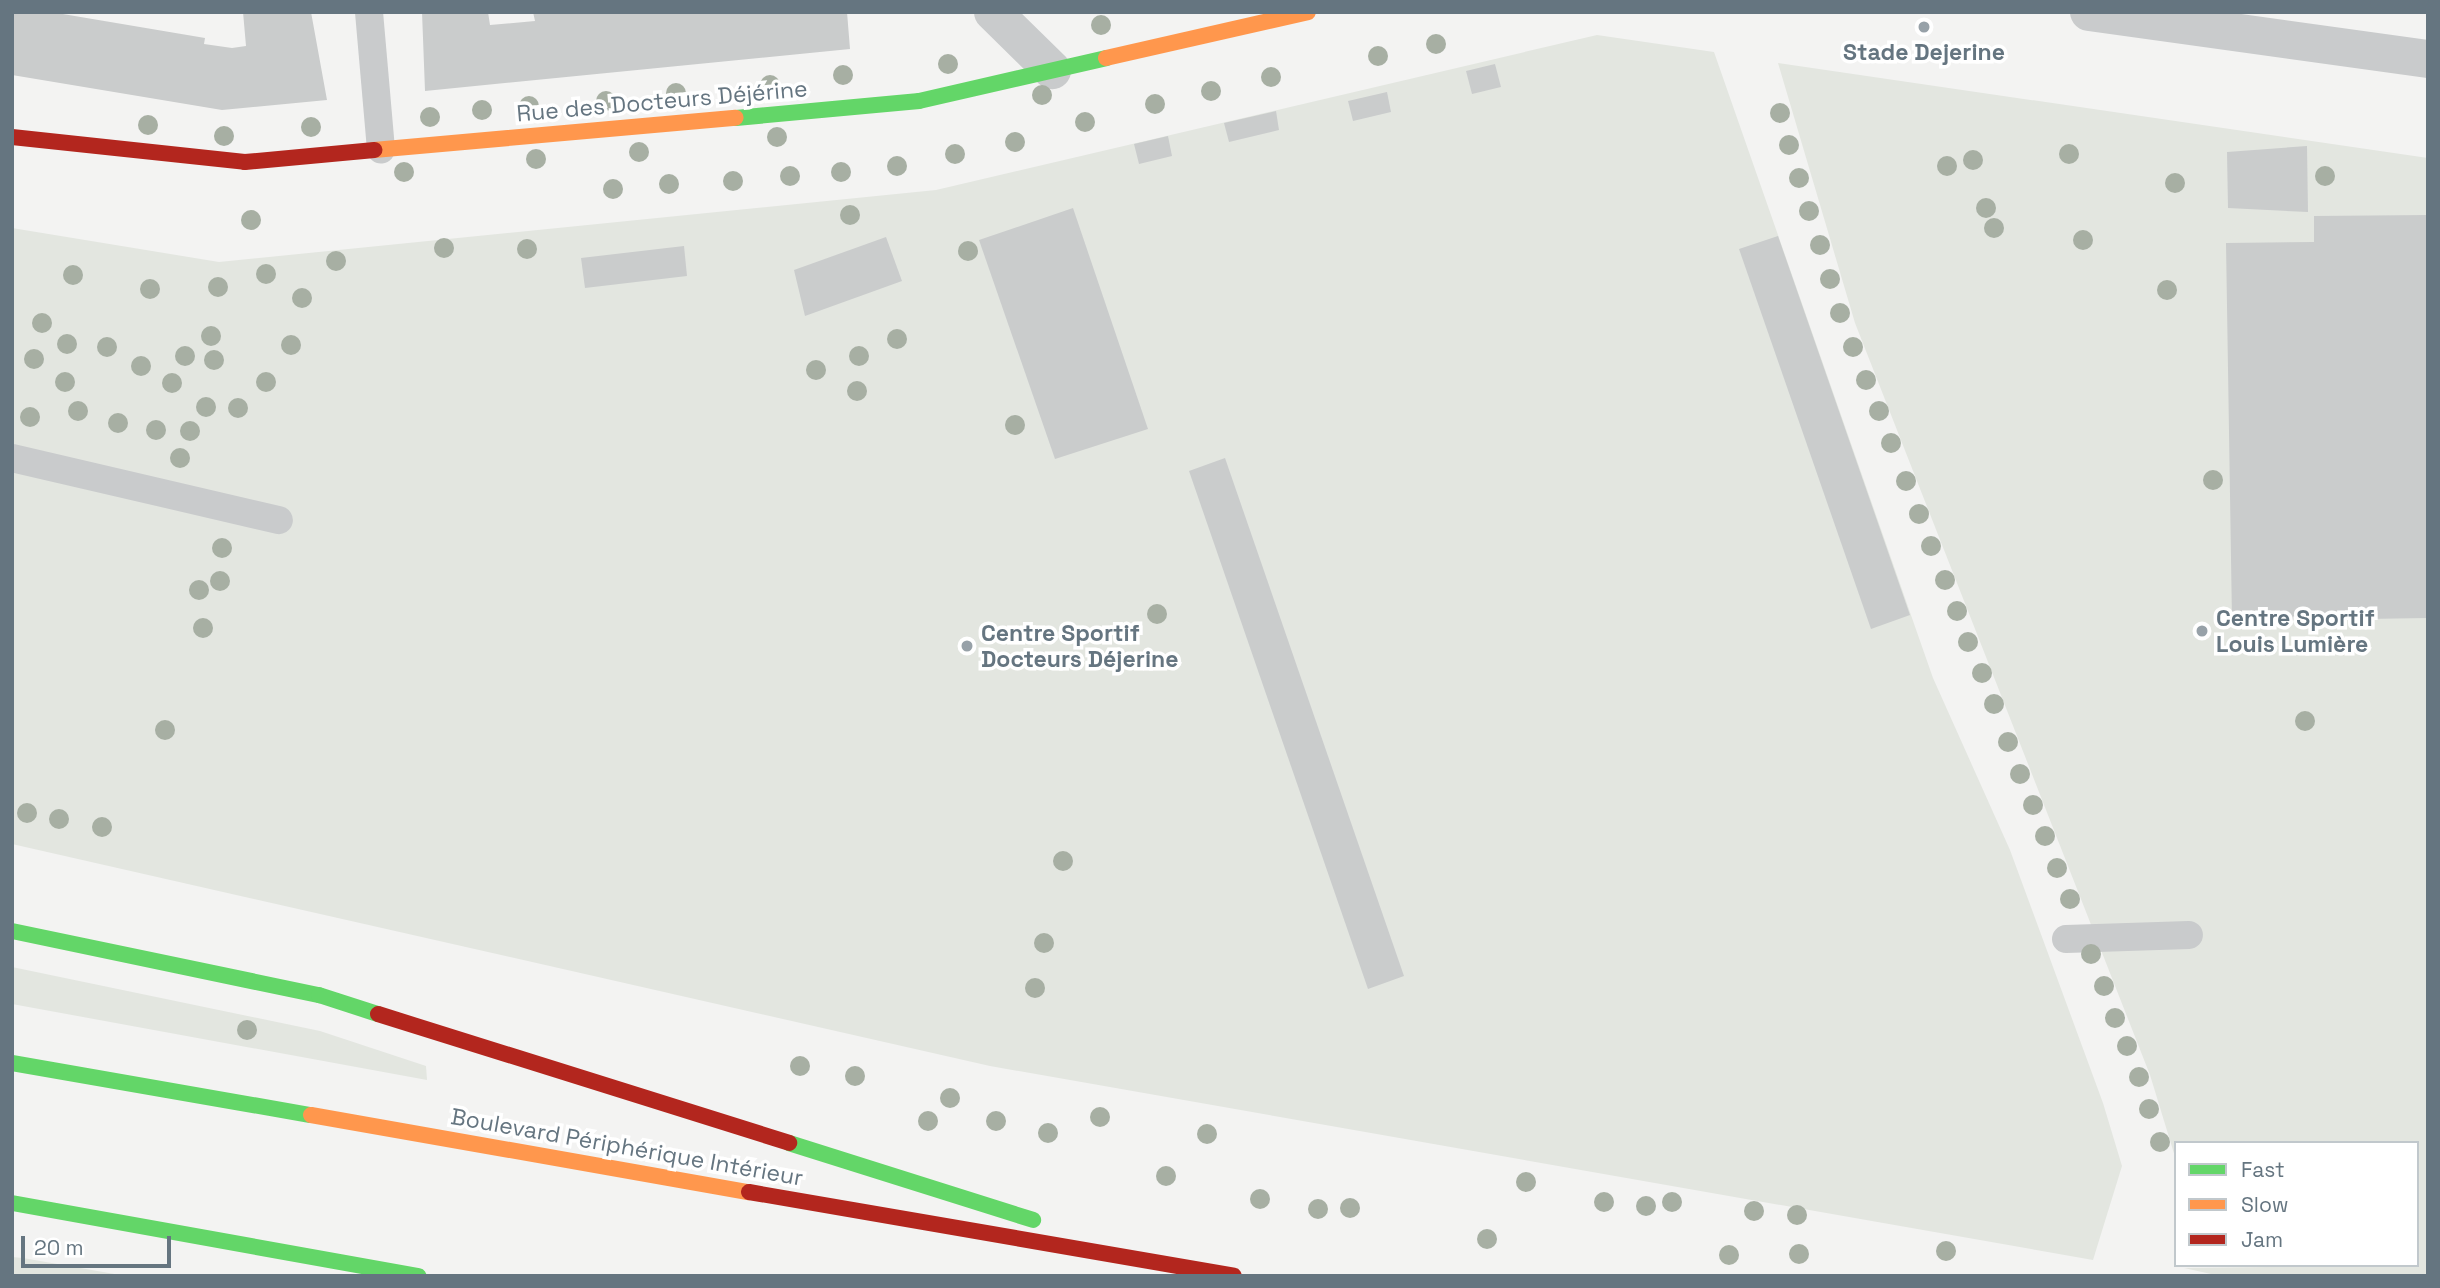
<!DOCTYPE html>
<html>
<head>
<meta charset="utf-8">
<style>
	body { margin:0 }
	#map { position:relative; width:2440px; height:1288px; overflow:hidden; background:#f3f3f2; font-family:"Space Grotesk",sans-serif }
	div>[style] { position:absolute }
	.green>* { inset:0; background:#e3e6e0 }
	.building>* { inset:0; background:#cacccc }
	.lane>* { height:28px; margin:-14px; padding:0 14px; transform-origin:14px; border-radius:14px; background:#c9cbcc }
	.street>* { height:38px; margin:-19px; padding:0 19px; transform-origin:19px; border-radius:19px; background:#c9cbcc }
	.fast>* { height:16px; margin:-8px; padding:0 8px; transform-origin:8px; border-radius:8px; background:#63d668 }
	.slow>* { height:16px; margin:-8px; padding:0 8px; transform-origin:8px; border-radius:8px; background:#ff974d }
	.jam>* { height:16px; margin:-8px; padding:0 8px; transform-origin:8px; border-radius:8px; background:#b3261e }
	.trees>* { width:20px; height:20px; margin:-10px; border-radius:50%; background:#a7afa3 }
	.dots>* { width:19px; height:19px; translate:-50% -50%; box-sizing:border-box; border:4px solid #fff; border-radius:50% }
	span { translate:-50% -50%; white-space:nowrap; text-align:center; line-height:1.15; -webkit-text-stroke:7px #fff; paint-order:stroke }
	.poi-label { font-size:23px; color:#657580; font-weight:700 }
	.left { translate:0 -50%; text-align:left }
	.street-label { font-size:23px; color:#657580 }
	.frame { position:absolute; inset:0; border:14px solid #657580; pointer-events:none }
	.legend { position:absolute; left:2174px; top:1141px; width:245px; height:126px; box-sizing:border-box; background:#fff; border:2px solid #c1c8cc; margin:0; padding:9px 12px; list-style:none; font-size:21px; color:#657580 }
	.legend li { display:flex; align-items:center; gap:14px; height:35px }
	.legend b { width:35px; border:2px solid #c1c8cc }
	.scale { position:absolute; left:21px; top:1236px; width:150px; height:32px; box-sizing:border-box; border:4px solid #657580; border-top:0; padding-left:9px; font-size:21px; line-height:24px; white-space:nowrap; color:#657580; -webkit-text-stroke:5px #fff; paint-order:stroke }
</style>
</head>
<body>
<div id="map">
	<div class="green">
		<i style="clip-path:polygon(1597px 35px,1714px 52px,1933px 678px,2010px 850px,2103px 1103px,2122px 1166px,2093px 1260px,990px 1066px,12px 844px,12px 228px,219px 262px,936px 190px)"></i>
		<i style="clip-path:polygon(1778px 63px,2428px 158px,2428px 1276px,2220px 1276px,2184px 1268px,2417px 1265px,2417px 1143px,2176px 1143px,2176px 1160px,2150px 1075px,1855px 323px)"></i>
		<i style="clip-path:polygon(12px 967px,320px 1031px,426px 1066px,427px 1080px,12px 1004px)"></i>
		<i style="clip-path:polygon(12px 1257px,23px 1258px,126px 1276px,12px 1276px)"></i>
	</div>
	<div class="building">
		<i style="clip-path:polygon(12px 12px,51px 12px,205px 38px,204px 44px,232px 48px,246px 46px,243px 12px,311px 12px,327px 100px,222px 110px,12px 75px)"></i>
		<i style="clip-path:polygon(422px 12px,488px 12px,490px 25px,535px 21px,533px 12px,847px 12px,850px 49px,425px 91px)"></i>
		<i style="clip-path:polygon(1495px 64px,1501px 87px,1472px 94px,1466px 71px)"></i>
		<i style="clip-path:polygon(1387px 92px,1391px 112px,1353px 121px,1348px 101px)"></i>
		<i style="clip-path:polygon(1276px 111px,1279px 130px,1229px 142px,1224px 123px)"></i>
		<i style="clip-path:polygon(1168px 136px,1172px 156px,1139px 164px,1134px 144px)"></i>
		<i style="clip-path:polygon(2307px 146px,2308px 212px,2228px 208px,2227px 152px)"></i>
		<i style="clip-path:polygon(1073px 208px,1148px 429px,1055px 459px,979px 240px)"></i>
		<i style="clip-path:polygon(2428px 215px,2428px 618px,2232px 621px,2226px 243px,2314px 242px,2314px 216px)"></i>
		<i style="clip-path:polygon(1778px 236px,1910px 615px,1871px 629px,1739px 249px)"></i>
		<i style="clip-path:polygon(886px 237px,902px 281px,805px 316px,794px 270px)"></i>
		<i style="clip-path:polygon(684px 246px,687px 276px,585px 288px,581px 258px)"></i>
		<i style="clip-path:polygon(1225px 458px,1404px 976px,1368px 989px,1189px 471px)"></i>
	</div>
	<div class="lane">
		<i style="left:369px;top:12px;width:138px;rotate:85deg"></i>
		<i style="left:12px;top:458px;width:274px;rotate:13.1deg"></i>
		<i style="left:2066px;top:939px;width:123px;rotate:-1.9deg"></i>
	</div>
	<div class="street">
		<i style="left:993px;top:12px;width:83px;rotate:44.5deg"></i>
		<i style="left:2089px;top:12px;width:342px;rotate:7.9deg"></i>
	</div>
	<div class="fast">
		<i style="left:736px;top:118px;width:184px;rotate:-5.3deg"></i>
		<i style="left:919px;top:101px;width:192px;rotate:-12.9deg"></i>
		<i style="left:12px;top:931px;width:314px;rotate:11.8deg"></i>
		<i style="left:319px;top:995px;width:62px;rotate:17.9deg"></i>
		<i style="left:12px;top:1063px;width:303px;rotate:9.9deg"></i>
		<i style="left:789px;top:1143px;width:256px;rotate:17.5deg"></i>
		<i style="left:12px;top:1203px;width:413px;rotate:10.2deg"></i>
	</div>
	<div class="slow">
		<i style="left:1106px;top:58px;width:207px;rotate:-12.8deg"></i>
		<i style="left:374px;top:150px;width:363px;rotate:-5.1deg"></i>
		<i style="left:311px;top:1115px;width:445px;rotate:10deg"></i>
	</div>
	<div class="jam">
		<i style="left:12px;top:137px;width:234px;rotate:6.1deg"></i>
		<i style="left:245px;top:162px;width:130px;rotate:-5.3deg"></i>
		<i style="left:378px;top:1014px;width:431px;rotate:17.4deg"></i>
		<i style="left:749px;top:1192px;width:492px;rotate:9.8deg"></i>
	</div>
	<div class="trees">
		<i style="left:1101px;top:25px"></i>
		<i style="left:1436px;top:44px"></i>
		<i style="left:1378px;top:56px"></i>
		<i style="left:948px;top:64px"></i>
		<i style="left:843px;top:75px"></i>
		<i style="left:1271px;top:77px"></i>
		<i style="left:770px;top:85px"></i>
		<i style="left:1211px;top:91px"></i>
		<i style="left:676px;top:93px"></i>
		<i style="left:1042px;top:95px"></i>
		<i style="left:606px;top:101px"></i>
		<i style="left:1155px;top:104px"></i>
		<i style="left:529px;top:106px"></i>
		<i style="left:482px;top:110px"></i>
		<i style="left:1780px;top:113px"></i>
		<i style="left:430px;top:117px"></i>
		<i style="left:1085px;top:122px"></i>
		<i style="left:148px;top:125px"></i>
		<i style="left:311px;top:127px"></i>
		<i style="left:224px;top:136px"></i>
		<i style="left:777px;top:137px"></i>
		<i style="left:1015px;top:142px"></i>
		<i style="left:1789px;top:145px"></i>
		<i style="left:639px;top:152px"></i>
		<i style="left:955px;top:154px"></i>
		<i style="left:2069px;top:154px"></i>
		<i style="left:536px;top:159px"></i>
		<i style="left:1973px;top:160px"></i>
		<i style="left:897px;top:166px"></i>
		<i style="left:1947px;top:166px"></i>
		<i style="left:404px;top:172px"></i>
		<i style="left:841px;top:172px"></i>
		<i style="left:790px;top:176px"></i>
		<i style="left:2325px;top:176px"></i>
		<i style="left:1799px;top:178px"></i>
		<i style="left:733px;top:181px"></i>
		<i style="left:2175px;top:183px"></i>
		<i style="left:669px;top:184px"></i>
		<i style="left:613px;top:189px"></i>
		<i style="left:1986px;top:208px"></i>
		<i style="left:1809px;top:211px"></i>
		<i style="left:850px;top:215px"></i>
		<i style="left:251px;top:220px"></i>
		<i style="left:1994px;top:228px"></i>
		<i style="left:2083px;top:240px"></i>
		<i style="left:1820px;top:245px"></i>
		<i style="left:444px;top:248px"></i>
		<i style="left:527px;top:249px"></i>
		<i style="left:968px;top:251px"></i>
		<i style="left:336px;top:261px"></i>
		<i style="left:266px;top:274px"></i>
		<i style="left:73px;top:275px"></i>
		<i style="left:1830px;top:279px"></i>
		<i style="left:218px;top:287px"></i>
		<i style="left:150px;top:289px"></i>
		<i style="left:2167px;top:290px"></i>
		<i style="left:302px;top:298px"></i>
		<i style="left:1840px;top:313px"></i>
		<i style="left:42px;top:323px"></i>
		<i style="left:211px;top:336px"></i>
		<i style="left:897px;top:339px"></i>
		<i style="left:67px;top:344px"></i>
		<i style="left:291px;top:345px"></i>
		<i style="left:107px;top:347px"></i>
		<i style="left:1853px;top:347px"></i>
		<i style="left:185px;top:356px"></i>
		<i style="left:859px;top:356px"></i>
		<i style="left:34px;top:359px"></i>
		<i style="left:214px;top:360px"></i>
		<i style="left:141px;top:366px"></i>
		<i style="left:816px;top:370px"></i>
		<i style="left:1866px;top:380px"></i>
		<i style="left:65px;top:382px"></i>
		<i style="left:266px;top:382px"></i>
		<i style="left:172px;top:383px"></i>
		<i style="left:857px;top:391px"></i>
		<i style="left:206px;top:407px"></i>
		<i style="left:238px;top:408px"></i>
		<i style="left:78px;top:411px"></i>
		<i style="left:1879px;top:411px"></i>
		<i style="left:30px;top:417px"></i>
		<i style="left:118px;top:423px"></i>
		<i style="left:1015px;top:425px"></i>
		<i style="left:156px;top:430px"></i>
		<i style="left:190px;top:431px"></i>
		<i style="left:1891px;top:443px"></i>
		<i style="left:180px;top:458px"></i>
		<i style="left:2213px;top:480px"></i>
		<i style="left:1906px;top:481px"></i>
		<i style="left:1919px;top:514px"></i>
		<i style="left:1931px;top:546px"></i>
		<i style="left:222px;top:548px"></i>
		<i style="left:1945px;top:580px"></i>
		<i style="left:220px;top:581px"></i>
		<i style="left:199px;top:590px"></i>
		<i style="left:1957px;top:611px"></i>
		<i style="left:1157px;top:614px"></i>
		<i style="left:203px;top:628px"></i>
		<i style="left:1968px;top:642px"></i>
		<i style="left:1982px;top:673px"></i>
		<i style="left:1994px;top:704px"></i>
		<i style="left:2305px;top:721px"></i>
		<i style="left:165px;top:730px"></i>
		<i style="left:2008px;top:742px"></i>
		<i style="left:2020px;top:774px"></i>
		<i style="left:2033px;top:805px"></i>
		<i style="left:27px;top:813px"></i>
		<i style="left:59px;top:819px"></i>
		<i style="left:102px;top:827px"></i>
		<i style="left:2045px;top:836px"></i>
		<i style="left:1063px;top:861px"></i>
		<i style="left:2057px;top:868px"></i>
		<i style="left:2070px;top:899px"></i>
		<i style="left:1044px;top:943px"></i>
		<i style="left:2091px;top:954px"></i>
		<i style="left:2104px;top:986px"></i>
		<i style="left:1035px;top:988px"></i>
		<i style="left:2115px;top:1018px"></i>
		<i style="left:247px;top:1030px"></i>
		<i style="left:2127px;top:1046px"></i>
		<i style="left:800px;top:1066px"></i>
		<i style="left:855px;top:1076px"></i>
		<i style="left:2139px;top:1077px"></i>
		<i style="left:950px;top:1098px"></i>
		<i style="left:2149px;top:1109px"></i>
		<i style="left:1100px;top:1117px"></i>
		<i style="left:928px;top:1121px"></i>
		<i style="left:996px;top:1121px"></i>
		<i style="left:1048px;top:1133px"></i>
		<i style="left:1207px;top:1134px"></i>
		<i style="left:2160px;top:1142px"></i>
		<i style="left:1166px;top:1176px"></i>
		<i style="left:1526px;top:1182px"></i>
		<i style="left:1260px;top:1199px"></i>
		<i style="left:1604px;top:1202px"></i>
		<i style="left:1672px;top:1202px"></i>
		<i style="left:1646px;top:1206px"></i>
		<i style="left:1350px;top:1208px"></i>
		<i style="left:1318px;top:1209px"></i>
		<i style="left:1754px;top:1211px"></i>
		<i style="left:1797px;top:1215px"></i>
		<i style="left:1487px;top:1239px"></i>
		<i style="left:1946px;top:1251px"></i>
		<i style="left:1799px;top:1254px"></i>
		<i style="left:1729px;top:1255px"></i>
	</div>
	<div class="dots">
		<i style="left:1924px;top:27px;background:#97a1a8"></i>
		<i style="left:2202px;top:631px;background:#97a1a8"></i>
		<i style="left:967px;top:646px;background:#97a1a8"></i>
	</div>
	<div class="poi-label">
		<span style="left:1924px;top:52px">Stade Dejerine</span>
		<span class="left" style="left:2216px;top:631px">Centre Sportif<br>Louis Lumière</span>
		<span class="left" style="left:981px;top:646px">Centre Sportif<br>Docteurs Déjerine</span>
	</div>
	<div class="street-label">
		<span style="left:662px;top:101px;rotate:-5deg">Rue des Docteurs Déjérine</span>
		<span style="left:627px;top:1147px;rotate:10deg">Boulevard Périphérique Intérieur</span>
	</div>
	<div class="frame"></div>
	<ul class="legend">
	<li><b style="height:9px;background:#63d668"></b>Fast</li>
	<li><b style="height:9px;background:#ff974d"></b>Slow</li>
	<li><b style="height:9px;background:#b3261e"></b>Jam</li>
	</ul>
	<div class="scale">20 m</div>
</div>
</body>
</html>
